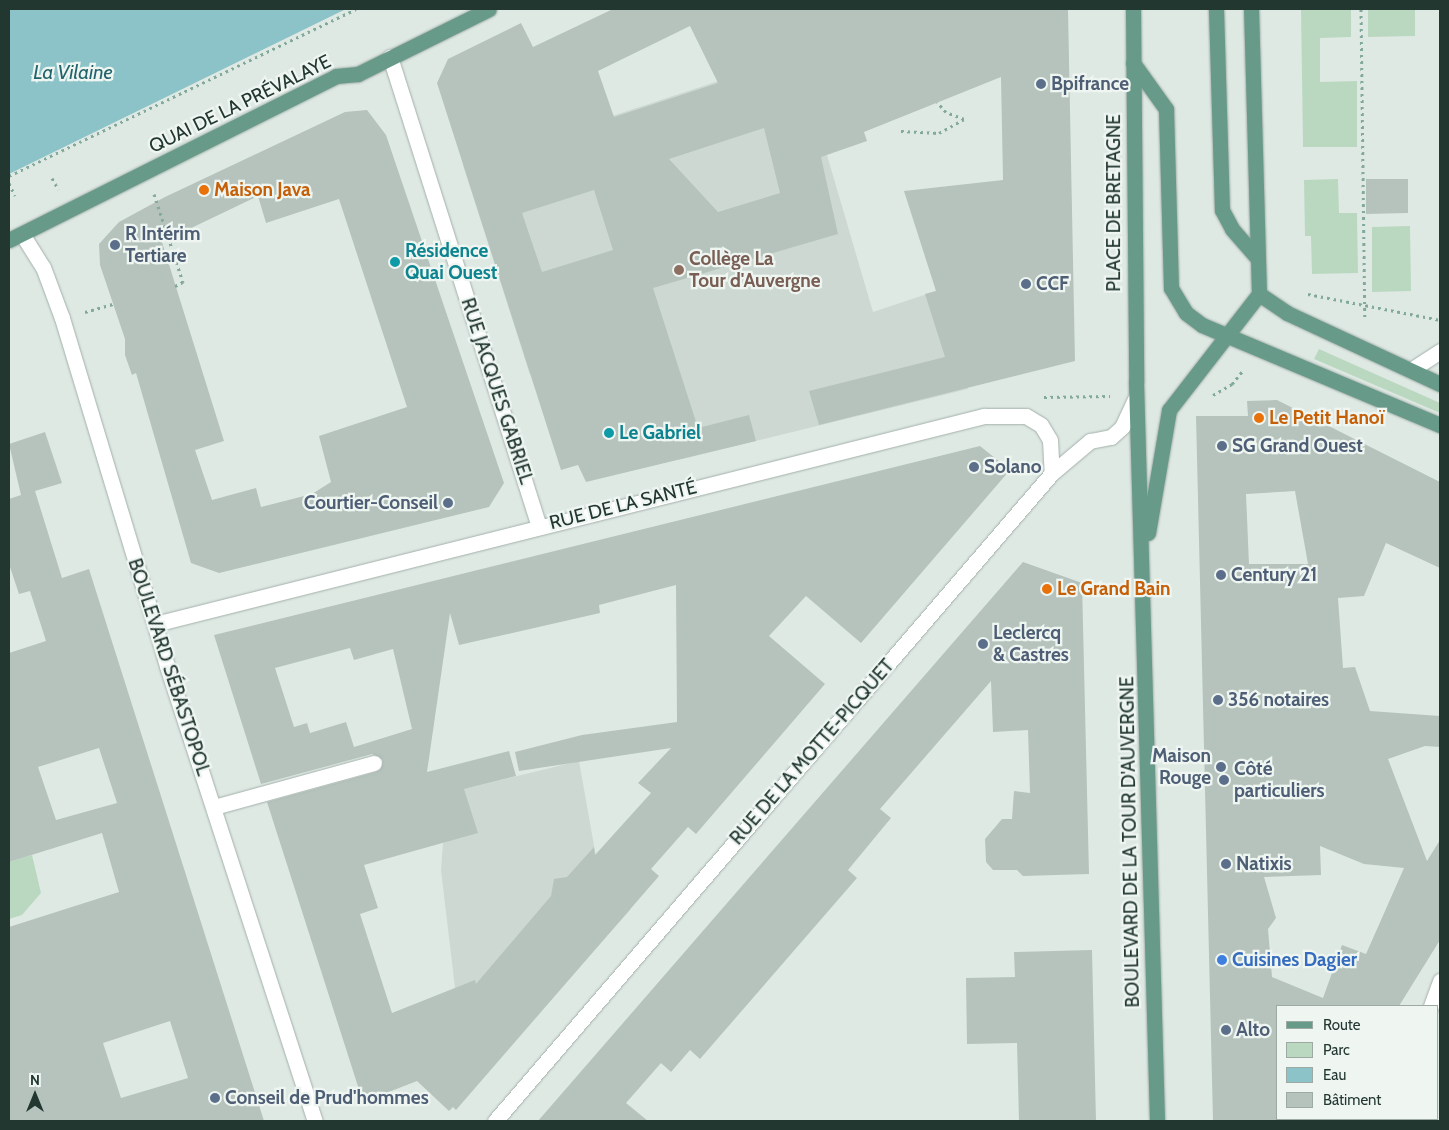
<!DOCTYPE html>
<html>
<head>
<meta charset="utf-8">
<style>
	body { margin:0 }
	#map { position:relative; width:1449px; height:1130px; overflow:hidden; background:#dfe9e4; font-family:Cabin,sans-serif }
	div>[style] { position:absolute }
	.built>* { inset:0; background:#cdd8d3 }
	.green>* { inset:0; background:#bad8c0 }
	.water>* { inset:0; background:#8cc3c9 }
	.building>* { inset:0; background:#b5c3bc }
	.path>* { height:3px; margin-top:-1.5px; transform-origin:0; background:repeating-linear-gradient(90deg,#82a99b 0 2.5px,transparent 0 6.5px) }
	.roads { filter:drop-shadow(0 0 1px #a3b0aa) drop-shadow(0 0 1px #a3b0aa) }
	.lane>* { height:15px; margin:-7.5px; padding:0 7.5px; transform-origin:7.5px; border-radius:7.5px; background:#fff }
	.street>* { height:15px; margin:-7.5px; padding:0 7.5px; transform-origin:7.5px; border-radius:7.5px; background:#fff }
	.secondary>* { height:15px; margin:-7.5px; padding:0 7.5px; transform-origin:7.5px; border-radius:7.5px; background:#fff }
	.primary>* { height:15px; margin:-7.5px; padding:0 7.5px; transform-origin:7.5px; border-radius:7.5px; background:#689a8a }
	.dots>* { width:14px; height:14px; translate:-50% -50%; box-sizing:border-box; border:2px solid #eff6f2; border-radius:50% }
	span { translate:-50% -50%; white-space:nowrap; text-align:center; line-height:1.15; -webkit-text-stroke:4.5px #eff6f2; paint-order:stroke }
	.service-label { font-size:19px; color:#4e5e75; font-weight:700 }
	.left { translate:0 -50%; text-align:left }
	.right { translate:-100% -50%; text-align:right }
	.street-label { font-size:19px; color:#223730 }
	.food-label { font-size:19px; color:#c56008; font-weight:700 }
	.culture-label { font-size:19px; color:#0d838f; font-weight:700 }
	.education-label { font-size:19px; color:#785e54; font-weight:700 }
	.shop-label { font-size:19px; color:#366cbe; font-weight:700 }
	.water-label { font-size:20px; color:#23646c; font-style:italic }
	.frame { position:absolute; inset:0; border:10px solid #223730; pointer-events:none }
	.legend { position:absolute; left:1276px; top:1005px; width:162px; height:115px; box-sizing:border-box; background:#eff6f2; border:1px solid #9daaa4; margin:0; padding:6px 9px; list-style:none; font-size:15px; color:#223730 }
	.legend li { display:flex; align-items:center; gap:10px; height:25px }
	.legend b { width:25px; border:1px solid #9daaa4 }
	.north { position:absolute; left:10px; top:1070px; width:50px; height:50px; -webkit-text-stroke:4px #eff6f2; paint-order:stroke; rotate:0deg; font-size:14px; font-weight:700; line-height:20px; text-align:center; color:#223730 }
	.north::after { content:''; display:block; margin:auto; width:18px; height:22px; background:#223730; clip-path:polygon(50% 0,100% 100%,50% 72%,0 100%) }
</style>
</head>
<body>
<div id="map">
	<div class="built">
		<i style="clip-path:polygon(788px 58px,827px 155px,873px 312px,936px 291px,968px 389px,678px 460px,640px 337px,530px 375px,463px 165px)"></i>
		<i style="clip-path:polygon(579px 761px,598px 868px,593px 875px,631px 909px,516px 1039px,455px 988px,441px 870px,443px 843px,430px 797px)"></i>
	</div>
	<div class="green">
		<i style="clip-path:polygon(1301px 9px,1351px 9px,1351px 37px,1320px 38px,1320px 82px,1357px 81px,1357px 147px,1303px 147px)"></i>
		<i style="clip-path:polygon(1415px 9px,1415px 36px,1368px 37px,1368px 9px)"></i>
		<i style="clip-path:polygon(1338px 179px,1339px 213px,1357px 213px,1358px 273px,1312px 274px,1311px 236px,1305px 236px,1304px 180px)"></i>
		<i style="clip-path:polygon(1410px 226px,1411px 291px,1372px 292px,1372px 227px)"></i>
		<i style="clip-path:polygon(1319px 349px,1440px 403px,1440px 413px,1314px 359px)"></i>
		<i style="clip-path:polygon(32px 855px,41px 893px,22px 915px,9px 919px,9px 862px)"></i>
	</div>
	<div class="water">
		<i style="clip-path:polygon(9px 9px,346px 9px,9px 174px)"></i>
	</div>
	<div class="building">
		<i style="clip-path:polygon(evenodd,613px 9px,1068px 9px,1075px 361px,819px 425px,809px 391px,945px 357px,925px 294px,936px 291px,904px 191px,1003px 180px,1001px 77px,864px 132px,867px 141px,821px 157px,838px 234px,653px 288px,698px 428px,749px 415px,756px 441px,586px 482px,578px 465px,561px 470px,437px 83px,448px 59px,521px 23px,533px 47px,613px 9px,690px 26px,718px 83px,614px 117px,598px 71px,690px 26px,613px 9px,764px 128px,780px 193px,718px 212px,669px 159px,764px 128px,613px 9px,594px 190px,613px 250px,542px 272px,522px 213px,594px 190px)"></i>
		<i style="clip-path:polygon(evenodd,367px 110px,386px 135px,504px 483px,489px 507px,219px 573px,191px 563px,136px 373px,132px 375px,125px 355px,125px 339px,100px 265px,99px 244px,119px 222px,165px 197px,345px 112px,367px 110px,258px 196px,266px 223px,339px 199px,407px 407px,319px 436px,331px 482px,312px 494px,261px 507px,256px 488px,212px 500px,195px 450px,224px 441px,162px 242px,258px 196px)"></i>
		<i style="clip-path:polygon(1366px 179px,1408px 179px,1408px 213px,1366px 214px)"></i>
		<i style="clip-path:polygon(evenodd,1277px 400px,1440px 482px,1440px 568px,1386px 543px,1364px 596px,1338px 598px,1343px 668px,1355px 667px,1370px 711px,1440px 716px,1440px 747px,1425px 746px,1388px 759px,1427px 861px,1440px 840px,1440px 940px,1399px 1006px,1278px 1006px,1278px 1121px,1213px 1121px,1196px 416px,1248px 416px,1247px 401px,1277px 400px,1295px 491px,1308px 564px,1249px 564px,1246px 494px,1295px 491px,1277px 400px,1320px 846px,1364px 864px,1404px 868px,1366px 954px,1342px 945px,1323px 998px,1272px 977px,1268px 929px,1276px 918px,1264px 877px,1321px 875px,1320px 846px)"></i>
		<i style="clip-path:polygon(evenodd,45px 432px,62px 483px,35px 491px,62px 578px,89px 569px,264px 1121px,9px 1121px,9px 927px,119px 892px,102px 833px,9px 862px,9px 653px,46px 641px,30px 591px,19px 594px,9px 564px,9px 499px,21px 495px,9px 444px,45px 432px,99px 748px,117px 803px,56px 820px,38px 767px,99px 748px,45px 432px,170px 1021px,188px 1078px,121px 1098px,103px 1043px,170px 1021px)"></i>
		<i style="clip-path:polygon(evenodd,980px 446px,1010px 470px,861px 643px,806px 596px,769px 636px,825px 684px,696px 834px,688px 827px,651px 869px,659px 876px,456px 1110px,453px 1107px,449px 1111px,417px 1081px,363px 1102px,267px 802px,376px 772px,383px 760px,372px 754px,261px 784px,214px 635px,980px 446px,676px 585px,677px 722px,582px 735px,515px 752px,519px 771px,671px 748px,638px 783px,651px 793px,595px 855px,594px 847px,567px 877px,554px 879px,551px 896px,476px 984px,475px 980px,392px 1013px,360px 914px,378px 908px,364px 865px,478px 833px,464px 789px,516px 776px,509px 751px,427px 772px,450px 613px,459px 645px,600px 613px,599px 605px,676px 585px,980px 446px,350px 648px,354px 660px,393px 649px,412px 729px,354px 747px,346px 722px,310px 733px,307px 723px,294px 727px,275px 668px,350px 648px)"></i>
		<i style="clip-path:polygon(1023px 562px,1082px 583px,1089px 874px,1023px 876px,1017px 870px,993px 870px,986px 862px,985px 839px,1002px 819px,1012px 819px,1014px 791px,1030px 793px,1028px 730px,993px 732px,991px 681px,880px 809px,891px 818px,848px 870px,857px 878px,837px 901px,700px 1059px,690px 1050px,671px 1072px,661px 1063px,626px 1103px,648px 1121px,538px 1121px)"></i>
		<i style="clip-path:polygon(1092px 950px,1096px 1121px,1019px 1121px,1017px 1043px,967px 1044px,966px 978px,1015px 977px,1014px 952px)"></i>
	</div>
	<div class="path">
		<i style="left:1361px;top:9px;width:308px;rotate:89.3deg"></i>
		<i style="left:901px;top:131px;width:38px;rotate:3deg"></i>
		<i style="left:939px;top:133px;width:29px;rotate:-29deg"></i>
		<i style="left:964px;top:119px;width:19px;rotate:-159deg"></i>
		<i style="left:946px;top:112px;width:13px;rotate:-132deg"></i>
		<i style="left:9px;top:176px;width:385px;rotate:-25.7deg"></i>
		<i style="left:52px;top:178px;width:13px;rotate:61deg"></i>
		<i style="left:9px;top:183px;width:14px;rotate:65deg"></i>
		<i style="left:154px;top:194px;width:93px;rotate:71.8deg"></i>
		<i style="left:183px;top:282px;width:9px;rotate:153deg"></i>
		<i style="left:1308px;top:294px;width:135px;rotate:11.1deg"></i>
		<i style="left:85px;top:312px;width:29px;rotate:-16deg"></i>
		<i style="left:1213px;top:395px;width:22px;rotate:-30deg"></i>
		<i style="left:1232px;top:384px;width:19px;rotate:-51deg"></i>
		<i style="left:1044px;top:397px;width:66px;rotate:-0.9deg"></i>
	</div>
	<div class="roads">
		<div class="lane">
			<i style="left:214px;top:807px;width:166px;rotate:-15.4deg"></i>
			<i style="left:1380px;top:1119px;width:4px;rotate:34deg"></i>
		</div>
		<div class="street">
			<i style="left:390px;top:57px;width:492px;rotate:72.4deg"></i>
			<i style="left:22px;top:234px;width:39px;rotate:58deg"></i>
			<i style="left:43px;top:267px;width:54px;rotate:69.6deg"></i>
			<i style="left:62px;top:318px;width:363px;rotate:73.2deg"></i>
			<i style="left:167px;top:666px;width:478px;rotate:72deg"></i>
			<i style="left:1411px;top:370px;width:35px;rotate:-33deg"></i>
			<i style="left:155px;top:624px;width:855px;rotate:-14.09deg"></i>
			<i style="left:984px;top:416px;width:42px"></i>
			<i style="left:1026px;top:416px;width:17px;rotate:31deg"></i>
			<i style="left:1041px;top:425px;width:17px;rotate:59deg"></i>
			<i style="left:1050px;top:440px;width:33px;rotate:87deg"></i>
			<i style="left:1431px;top:1006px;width:27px;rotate:-70deg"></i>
			<i style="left:1367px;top:1121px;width:2px;rotate:-63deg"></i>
		</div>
		<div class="secondary">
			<i style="left:495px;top:1121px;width:854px;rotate:-49.32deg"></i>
			<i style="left:1052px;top:473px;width:50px;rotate:-40.1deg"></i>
			<i style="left:1090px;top:441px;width:21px;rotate:-11deg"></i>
			<i style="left:1111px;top:437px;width:15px;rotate:-42deg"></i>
			<i style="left:1122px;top:427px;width:33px;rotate:-65deg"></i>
		</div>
		<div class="primary">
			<i style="left:1133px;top:9px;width:373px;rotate:89.5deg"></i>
			<i style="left:1136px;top:382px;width:739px;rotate:88.37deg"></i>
			<i style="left:1216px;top:9px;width:201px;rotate:88.3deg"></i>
			<i style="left:1222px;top:210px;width:21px;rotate:62deg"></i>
			<i style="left:1232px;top:229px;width:38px;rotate:49deg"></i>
			<i style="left:1133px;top:63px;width:57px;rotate:54.3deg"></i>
			<i style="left:1166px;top:109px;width:179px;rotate:88.4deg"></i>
			<i style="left:1171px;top:288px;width:29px;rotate:59deg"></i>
			<i style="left:1186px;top:313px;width:20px;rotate:37deg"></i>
			<i style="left:1202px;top:325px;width:258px;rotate:22.8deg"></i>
			<i style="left:9px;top:240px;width:366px;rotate:-26.6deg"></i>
			<i style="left:336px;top:76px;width:22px;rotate:-5deg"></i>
			<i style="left:358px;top:74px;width:146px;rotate:-26.4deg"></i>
			<i style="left:1259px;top:294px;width:34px;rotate:34deg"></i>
			<i style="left:1287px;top:313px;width:169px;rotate:24.9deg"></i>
			<i style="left:1148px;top:533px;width:125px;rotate:-80.3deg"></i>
			<i style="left:1169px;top:410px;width:147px;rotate:-52.2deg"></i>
			<i style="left:1259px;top:294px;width:285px;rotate:-91.6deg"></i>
		</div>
	</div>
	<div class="dots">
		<i style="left:1041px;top:84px;background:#5c6f8a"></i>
		<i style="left:204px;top:190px;background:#e8710a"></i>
		<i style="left:115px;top:245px;background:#5c6f8a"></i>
		<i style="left:395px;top:262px;background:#0f9aa8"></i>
		<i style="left:679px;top:270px;background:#8d6e63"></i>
		<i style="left:1026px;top:284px;background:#5c6f8a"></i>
		<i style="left:1259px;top:418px;background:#e8710a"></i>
		<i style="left:609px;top:433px;background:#0f9aa8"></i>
		<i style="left:1222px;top:446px;background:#5c6f8a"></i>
		<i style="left:974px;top:467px;background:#5c6f8a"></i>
		<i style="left:448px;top:503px;background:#5c6f8a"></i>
		<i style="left:1221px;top:575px;background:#5c6f8a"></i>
		<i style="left:1047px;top:589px;background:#e8710a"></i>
		<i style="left:983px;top:644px;background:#5c6f8a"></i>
		<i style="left:1218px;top:700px;background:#5c6f8a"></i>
		<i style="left:1221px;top:767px;background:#5c6f8a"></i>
		<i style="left:1224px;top:780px;background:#5c6f8a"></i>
		<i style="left:1226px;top:864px;background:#5c6f8a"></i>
		<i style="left:1222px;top:960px;background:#3f7fe0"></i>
		<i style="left:1226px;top:1030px;background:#5c6f8a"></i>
		<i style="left:215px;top:1098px;background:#5c6f8a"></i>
	</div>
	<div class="service-label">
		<span class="left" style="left:1051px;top:84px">Bpifrance</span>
		<span class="left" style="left:125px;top:245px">R Intérim<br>Tertiare</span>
		<span class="left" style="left:1036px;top:284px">CCF</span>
		<span class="left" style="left:1232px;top:446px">SG Grand Ouest</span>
		<span class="left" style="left:984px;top:467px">Solano</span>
		<span class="right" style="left:438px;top:503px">Courtier-Conseil</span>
		<span class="left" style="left:1231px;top:575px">Century 21</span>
		<span class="left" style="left:993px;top:644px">Leclercq<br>&amp; Castres</span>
		<span class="left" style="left:1228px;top:700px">356 notaires</span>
		<span class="right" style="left:1211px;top:767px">Maison<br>Rouge</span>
		<span class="left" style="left:1234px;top:780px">Côté<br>particuliers</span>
		<span class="left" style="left:1236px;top:864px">Natixis</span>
		<span class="left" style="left:1236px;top:1030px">Alto</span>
		<span class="left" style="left:225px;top:1098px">Conseil de Prud'hommes</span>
	</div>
	<div class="street-label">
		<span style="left:240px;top:104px;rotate:-26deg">QUAI DE LA PRÉVALAYE</span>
		<span style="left:1114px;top:203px;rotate:-90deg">PLACE DE BRETAGNE</span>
		<span style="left:497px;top:391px;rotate:72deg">RUE JACQUES GABRIEL</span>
		<span style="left:623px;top:505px;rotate:-14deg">RUE DE LA SANTÉ</span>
		<span style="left:169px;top:667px;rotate:72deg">BOULEVARD SÉBASTOPOL</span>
		<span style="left:812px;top:752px;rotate:-49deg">RUE DE LA MOTTE-PICQUET</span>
		<span style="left:1130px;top:842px;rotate:-91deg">BOULEVARD DE LA TOUR D'AUVERGNE</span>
	</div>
	<div class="food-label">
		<span class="left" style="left:214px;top:190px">Maison Java</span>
		<span class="left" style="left:1269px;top:418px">Le Petit Hanoï</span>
		<span class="left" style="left:1057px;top:589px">Le Grand Bain</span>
	</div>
	<div class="culture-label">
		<span class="left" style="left:405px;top:262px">Résidence<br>Quai Ouest</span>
		<span class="left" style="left:619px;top:433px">Le Gabriel</span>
	</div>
	<div class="education-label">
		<span class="left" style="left:689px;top:270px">Collège La<br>Tour d'Auvergne</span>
	</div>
	<div class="shop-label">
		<span class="left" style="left:1232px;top:960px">Cuisines Dagier</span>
	</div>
	<div class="water-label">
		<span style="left:73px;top:72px">La Vilaine</span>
	</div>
	<div class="frame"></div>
	<ul class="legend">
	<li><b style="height:6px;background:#689a8a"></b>Route</li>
	<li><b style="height:14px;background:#bad8c0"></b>Parc</li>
	<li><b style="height:14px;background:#8cc3c9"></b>Eau</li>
	<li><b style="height:14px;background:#b5c3bc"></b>Bâtiment</li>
	</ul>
	<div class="north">N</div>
</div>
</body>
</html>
